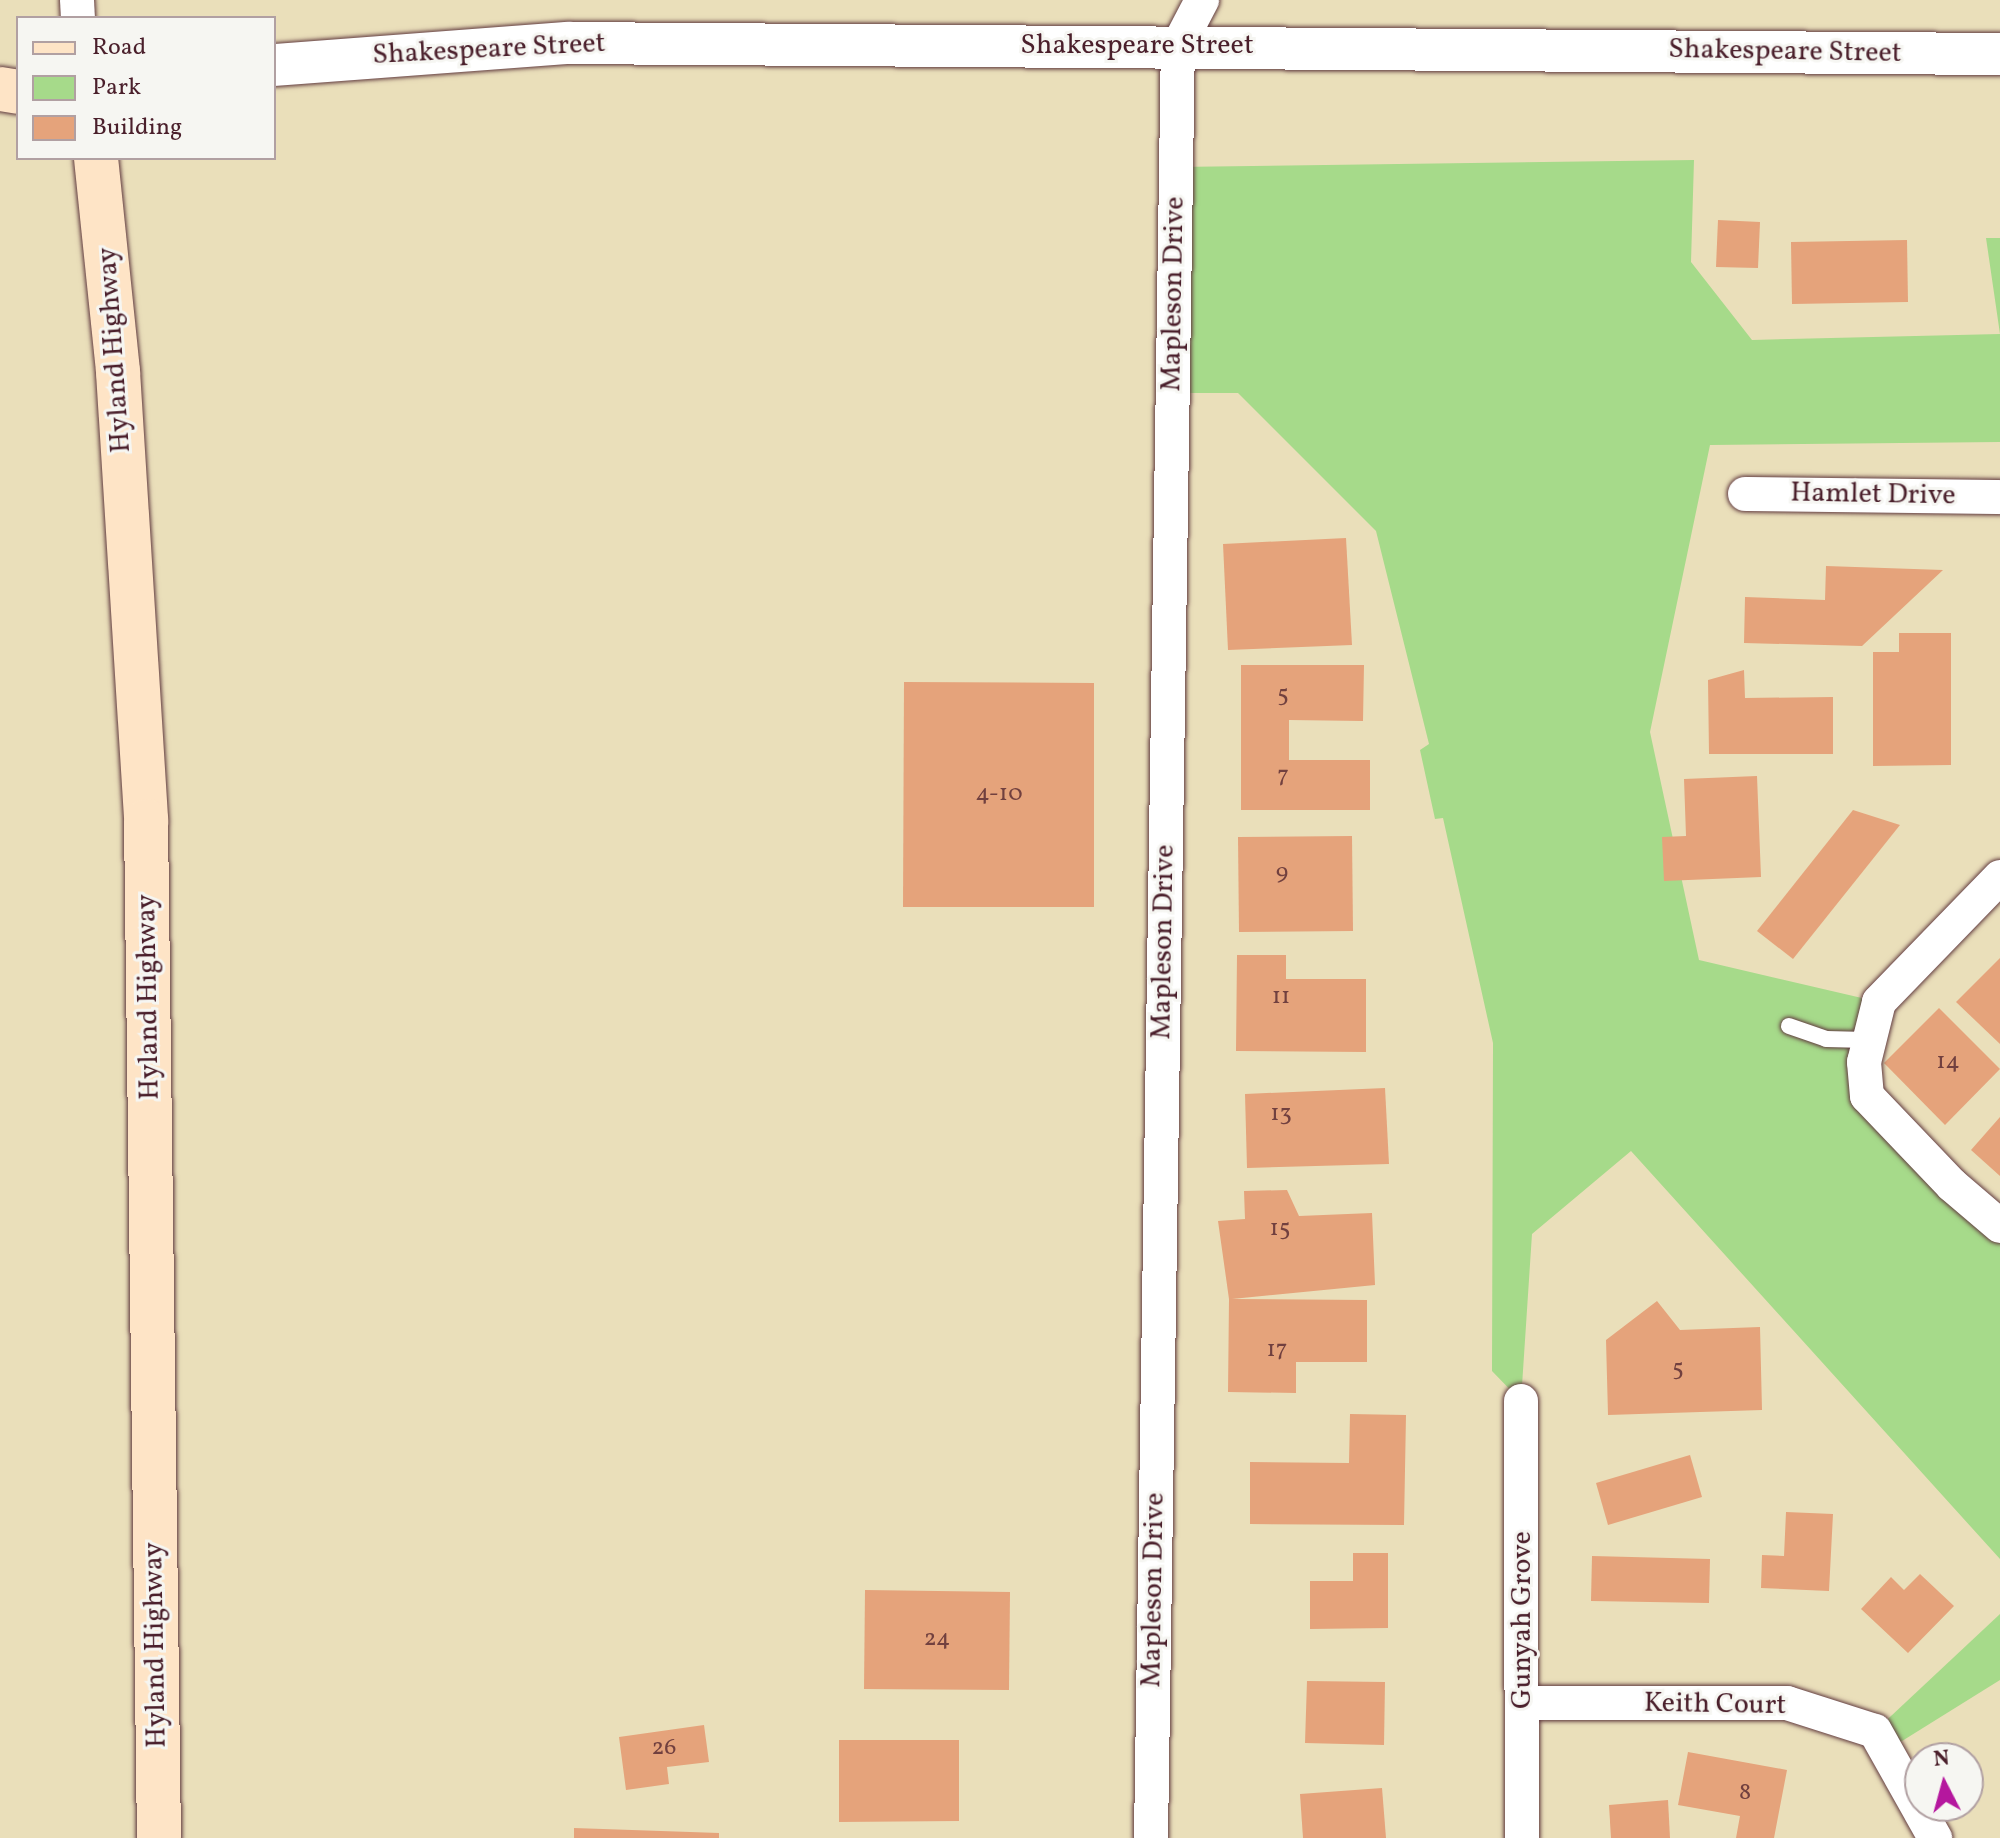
<!DOCTYPE html>
<html>
<head>
<meta charset="utf-8">
<style>
	body { margin:0 }
	#map { position:relative; width:2000px; height:1838px; overflow:hidden; background:#eadfba; font-family:Vollkorn,serif }
	div>[style] { position:absolute }
	.green>* { inset:0; background:#a6da8a }
	.building>* { inset:0; background:#e5a37b }
	.roads { filter:drop-shadow(0 0 2px #623c40) drop-shadow(0 0 2px #623c40) }
	.service>* { height:16px; margin:-8px; padding:0 8px; transform-origin:8px; border-radius:8px; background:#fff }
	.minor>* { height:34px; margin:-17px; padding:0 17px; transform-origin:17px; border-radius:17px; background:#fff }
	.tertiary>* { height:42px; margin:-21px; padding:0 21px; transform-origin:21px; border-radius:21px; background:#fff }
	.secondary>* { height:44px; margin:-22px; padding:0 22px; transform-origin:22px; border-radius:22px; background:#fee4c6 }
	span { translate:-50% -50%; white-space:nowrap; text-align:center; line-height:1.15; -webkit-text-stroke:6px #f6f6f2; paint-order:stroke }
	.number-label { font-size:24px; color:#71403f }
	.number-label span { -webkit-text-stroke-width:0 }
	.street-label { font-size:28px; color:#4a1f2b }
	.legend { position:absolute; left:16px; top:16px; width:260px; height:144px; box-sizing:border-box; background:#f6f6f2; border:2px solid #b1a0a2; margin:0; padding:10px 14px; list-style:none; font-size:24px; color:#4a1f2b }
	.legend li { display:flex; align-items:center; gap:16px; height:40px }
	.legend b { width:40px; border:2px solid #b1a0a2 }
	.north { position:absolute; left:1904px; top:1742px; width:80px; height:80px; box-sizing:border-box; background:#f6f6f2; border:2px solid #b1a0a2; border-radius:50%; rotate:354deg; font-size:22px; font-weight:700; line-height:32px; text-align:center; color:#4a1f2b }
	.north::after { content:''; display:block; margin:auto; width:28px; height:36px; background:#b5179e; clip-path:polygon(50% 0,100% 100%,50% 72%,0 100%) }
</style>
</head>
<body>
<div id="map">
	<div class="green">
		<i style="clip-path:polygon(1694px 160px,1691px 262px,1752px 340px,2000px 334px,1986px 238px,2000px 238px,2000px 442px,1710px 445px,1650px 732px,1699px 960px,1879px 1002px,1879px 1098px,2000px 1226px,2000px 1559px,1631px 1151px,1532px 1234px,1521px 1401px,1492px 1371px,1493px 1043px,1443px 818px,1435px 819px,1420px 750px,1429px 744px,1376px 531px,1238px 393px,1173px 393px,1176px 167px)"></i>
		<i style="clip-path:polygon(2000px 1614px,2000px 1680px,1886px 1751px,1875px 1731px)"></i>
	</div>
	<div class="building">
		<i style="clip-path:polygon(1718px 220px,1760px 222px,1758px 268px,1716px 267px)"></i>
		<i style="clip-path:polygon(1907px 240px,1908px 302px,1792px 304px,1791px 242px)"></i>
		<i style="clip-path:polygon(1346px 538px,1352px 645px,1228px 650px,1223px 544px)"></i>
		<i style="clip-path:polygon(1826px 566px,1943px 570px,1862px 646px,1744px 643px,1745px 597px,1825px 600px)"></i>
		<i style="clip-path:polygon(1899px 633px,1951px 633px,1951px 765px,1873px 766px,1873px 652px,1899px 652px)"></i>
		<i style="clip-path:polygon(1241px 665px,1364px 665px,1363px 721px,1289px 720px,1289px 760px,1370px 760px,1370px 810px,1241px 810px)"></i>
		<i style="clip-path:polygon(1744px 670px,1745px 698px,1833px 697px,1833px 754px,1709px 754px,1708px 680px)"></i>
		<i style="clip-path:polygon(904px 682px,1094px 683px,1094px 907px,903px 907px)"></i>
		<i style="clip-path:polygon(1757px 776px,1761px 877px,1664px 881px,1662px 837px,1686px 836px,1684px 779px)"></i>
		<i style="clip-path:polygon(1853px 810px,1900px 825px,1793px 959px,1757px 931px)"></i>
		<i style="clip-path:polygon(1352px 836px,1353px 931px,1239px 932px,1238px 837px)"></i>
		<i style="clip-path:polygon(1237px 955px,1286px 955px,1286px 979px,1366px 979px,1366px 1052px,1236px 1051px)"></i>
		<i style="clip-path:polygon(2000px 958px,2000px 1044px,1956px 1002px)"></i>
		<i style="clip-path:polygon(1939px 1008px,2000px 1069px,1945px 1125px,1884px 1063px)"></i>
		<i style="clip-path:polygon(1385px 1088px,1389px 1164px,1247px 1168px,1245px 1094px)"></i>
		<i style="clip-path:polygon(2000px 1117px,2000px 1176px,1971px 1150px)"></i>
		<i style="clip-path:polygon(1287px 1190px,1299px 1216px,1372px 1213px,1375px 1285px,1232px 1299px,1367px 1300px,1367px 1362px,1296px 1362px,1296px 1393px,1228px 1392px,1229px 1299px,1218px 1221px,1245px 1219px,1244px 1191px)"></i>
		<i style="clip-path:polygon(1657px 1301px,1680px 1330px,1760px 1327px,1762px 1410px,1608px 1415px,1606px 1340px)"></i>
		<i style="clip-path:polygon(1350px 1414px,1406px 1415px,1404px 1525px,1250px 1524px,1250px 1462px,1349px 1463px)"></i>
		<i style="clip-path:polygon(1690px 1455px,1702px 1497px,1608px 1525px,1596px 1483px)"></i>
		<i style="clip-path:polygon(1786px 1512px,1833px 1514px,1829px 1591px,1761px 1588px,1762px 1555px,1784px 1556px)"></i>
		<i style="clip-path:polygon(1353px 1553px,1388px 1553px,1388px 1628px,1310px 1629px,1310px 1581px,1353px 1581px)"></i>
		<i style="clip-path:polygon(1592px 1556px,1710px 1559px,1709px 1603px,1591px 1601px)"></i>
		<i style="clip-path:polygon(1920px 1574px,1954px 1606px,1908px 1653px,1861px 1609px,1891px 1577px,1904px 1590px)"></i>
		<i style="clip-path:polygon(865px 1590px,1010px 1592px,1009px 1690px,864px 1689px)"></i>
		<i style="clip-path:polygon(1307px 1681px,1385px 1682px,1384px 1745px,1305px 1743px)"></i>
		<i style="clip-path:polygon(704px 1725px,709px 1762px,667px 1767px,669px 1784px,626px 1790px,619px 1737px)"></i>
		<i style="clip-path:polygon(839px 1740px,959px 1740px,959px 1821px,839px 1822px)"></i>
		<i style="clip-path:polygon(1688px 1752px,1787px 1770px,1774px 1838px,1736px 1838px,1740px 1816px,1678px 1805px)"></i>
		<i style="clip-path:polygon(1382px 1788px,1386px 1838px,1303px 1838px,1300px 1794px)"></i>
		<i style="clip-path:polygon(1668px 1800px,1670px 1838px,1611px 1838px,1609px 1805px)"></i>
		<i style="clip-path:polygon(574px 1828px,719px 1833px,719px 1838px,574px 1838px)"></i>
	</div>
	<div class="roads">
		<div class="service">
			<i style="left:1789px;top:1026px;width:39px;rotate:19deg"></i>
			<i style="left:1826px;top:1039px;width:41px;rotate:1.4deg"></i>
		</div>
		<div class="minor">
			<i style="left:77px;top:0;width:18px;rotate:87deg"></i>
			<i style="left:1745px;top:494px;width:255px;rotate:0.7deg"></i>
			<i style="left:2000px;top:877px;width:174px;rotate:134.1deg"></i>
			<i style="left:1879px;top:1002px;width:62px;rotate:104deg"></i>
			<i style="left:1864px;top:1062px;width:34px;rotate:85deg"></i>
			<i style="left:1867px;top:1096px;width:123px;rotate:46.3deg"></i>
			<i style="left:1952px;top:1185px;width:63px;rotate:40.5deg"></i>
			<i style="left:1521px;top:1401px;width:437px;rotate:89.9deg"></i>
			<i style="left:1524px;top:1703px;width:263px"></i>
			<i style="left:1787px;top:1703px;width:92px;rotate:17.7deg"></i>
			<i style="left:1875px;top:1731px;width:123px;rotate:60.7deg"></i>
			<i style="left:1151px;top:1838px;width:1792px;rotate:-89.14deg"></i>
			<i style="left:1178px;top:46px;width:52px;rotate:-62.4deg"></i>
		</div>
		<div class="tertiary">
			<i style="left:274px;top:65px;width:295px;rotate:-4.3deg"></i>
			<i style="left:568px;top:43px;width:1432px;rotate:0.44deg"></i>
		</div>
		<div class="secondary">
			<i style="left:0;top:89px;width:18px;rotate:9deg"></i>
			<i style="left:96px;top:158px;width:215px;rotate:84.1deg"></i>
			<i style="left:118px;top:372px;width:450px;rotate:86.4deg"></i>
			<i style="left:146px;top:821px;width:1017px;rotate:89.27deg"></i>
		</div>
	</div>
	<div class="number-label">
		<span style="left:1283px;top:696px">5</span>
		<span style="left:1283px;top:777px">7</span>
		<span style="left:999px;top:795px">4-10</span>
		<span style="left:1282px;top:874px">9</span>
		<span style="left:1281px;top:998px">11</span>
		<span style="left:1948px;top:1063px">14</span>
		<span style="left:1281px;top:1115px">13</span>
		<span style="left:1280px;top:1230px">15</span>
		<span style="left:1277px;top:1351px">17</span>
		<span style="left:1678px;top:1370px">5</span>
		<span style="left:937px;top:1640px">24</span>
		<span style="left:664px;top:1749px">26</span>
		<span style="left:1745px;top:1794px">8</span>
	</div>
	<div class="street-label">
		<span style="left:1137px;top:46px">Shakespeare Street</span>
		<span style="left:489px;top:50px;rotate:-3deg">Shakespeare Street</span>
		<span style="left:1785px;top:52px;rotate:1deg">Shakespeare Street</span>
		<span style="left:1174px;top:294px;rotate:-89deg">Mapleson Drive</span>
		<span style="left:115px;top:350px;rotate:-94deg">Hyland Highway</span>
		<span style="left:1873px;top:495px;rotate:1deg">Hamlet Drive</span>
		<span style="left:1164px;top:942px;rotate:-89deg">Mapleson Drive</span>
		<span style="left:149px;top:997px;rotate:-91deg">Hyland Highway</span>
		<span style="left:1154px;top:1590px;rotate:-89deg">Mapleson Drive</span>
		<span style="left:1523px;top:1620px;rotate:-90deg">Gunyah Grove</span>
		<span style="left:156px;top:1645px;rotate:-91deg">Hyland Highway</span>
		<span style="left:1715px;top:1705px;rotate:1deg">Keith Court</span>
	</div>
	<ul class="legend">
	<li><b style="height:10px;background:#fee4c6"></b>Road</li>
	<li><b style="height:22px;background:#a6da8a"></b>Park</li>
	<li><b style="height:22px;background:#e5a37b"></b>Building</li>
	</ul>
	<div class="north">N</div>
</div>
</body>
</html>
